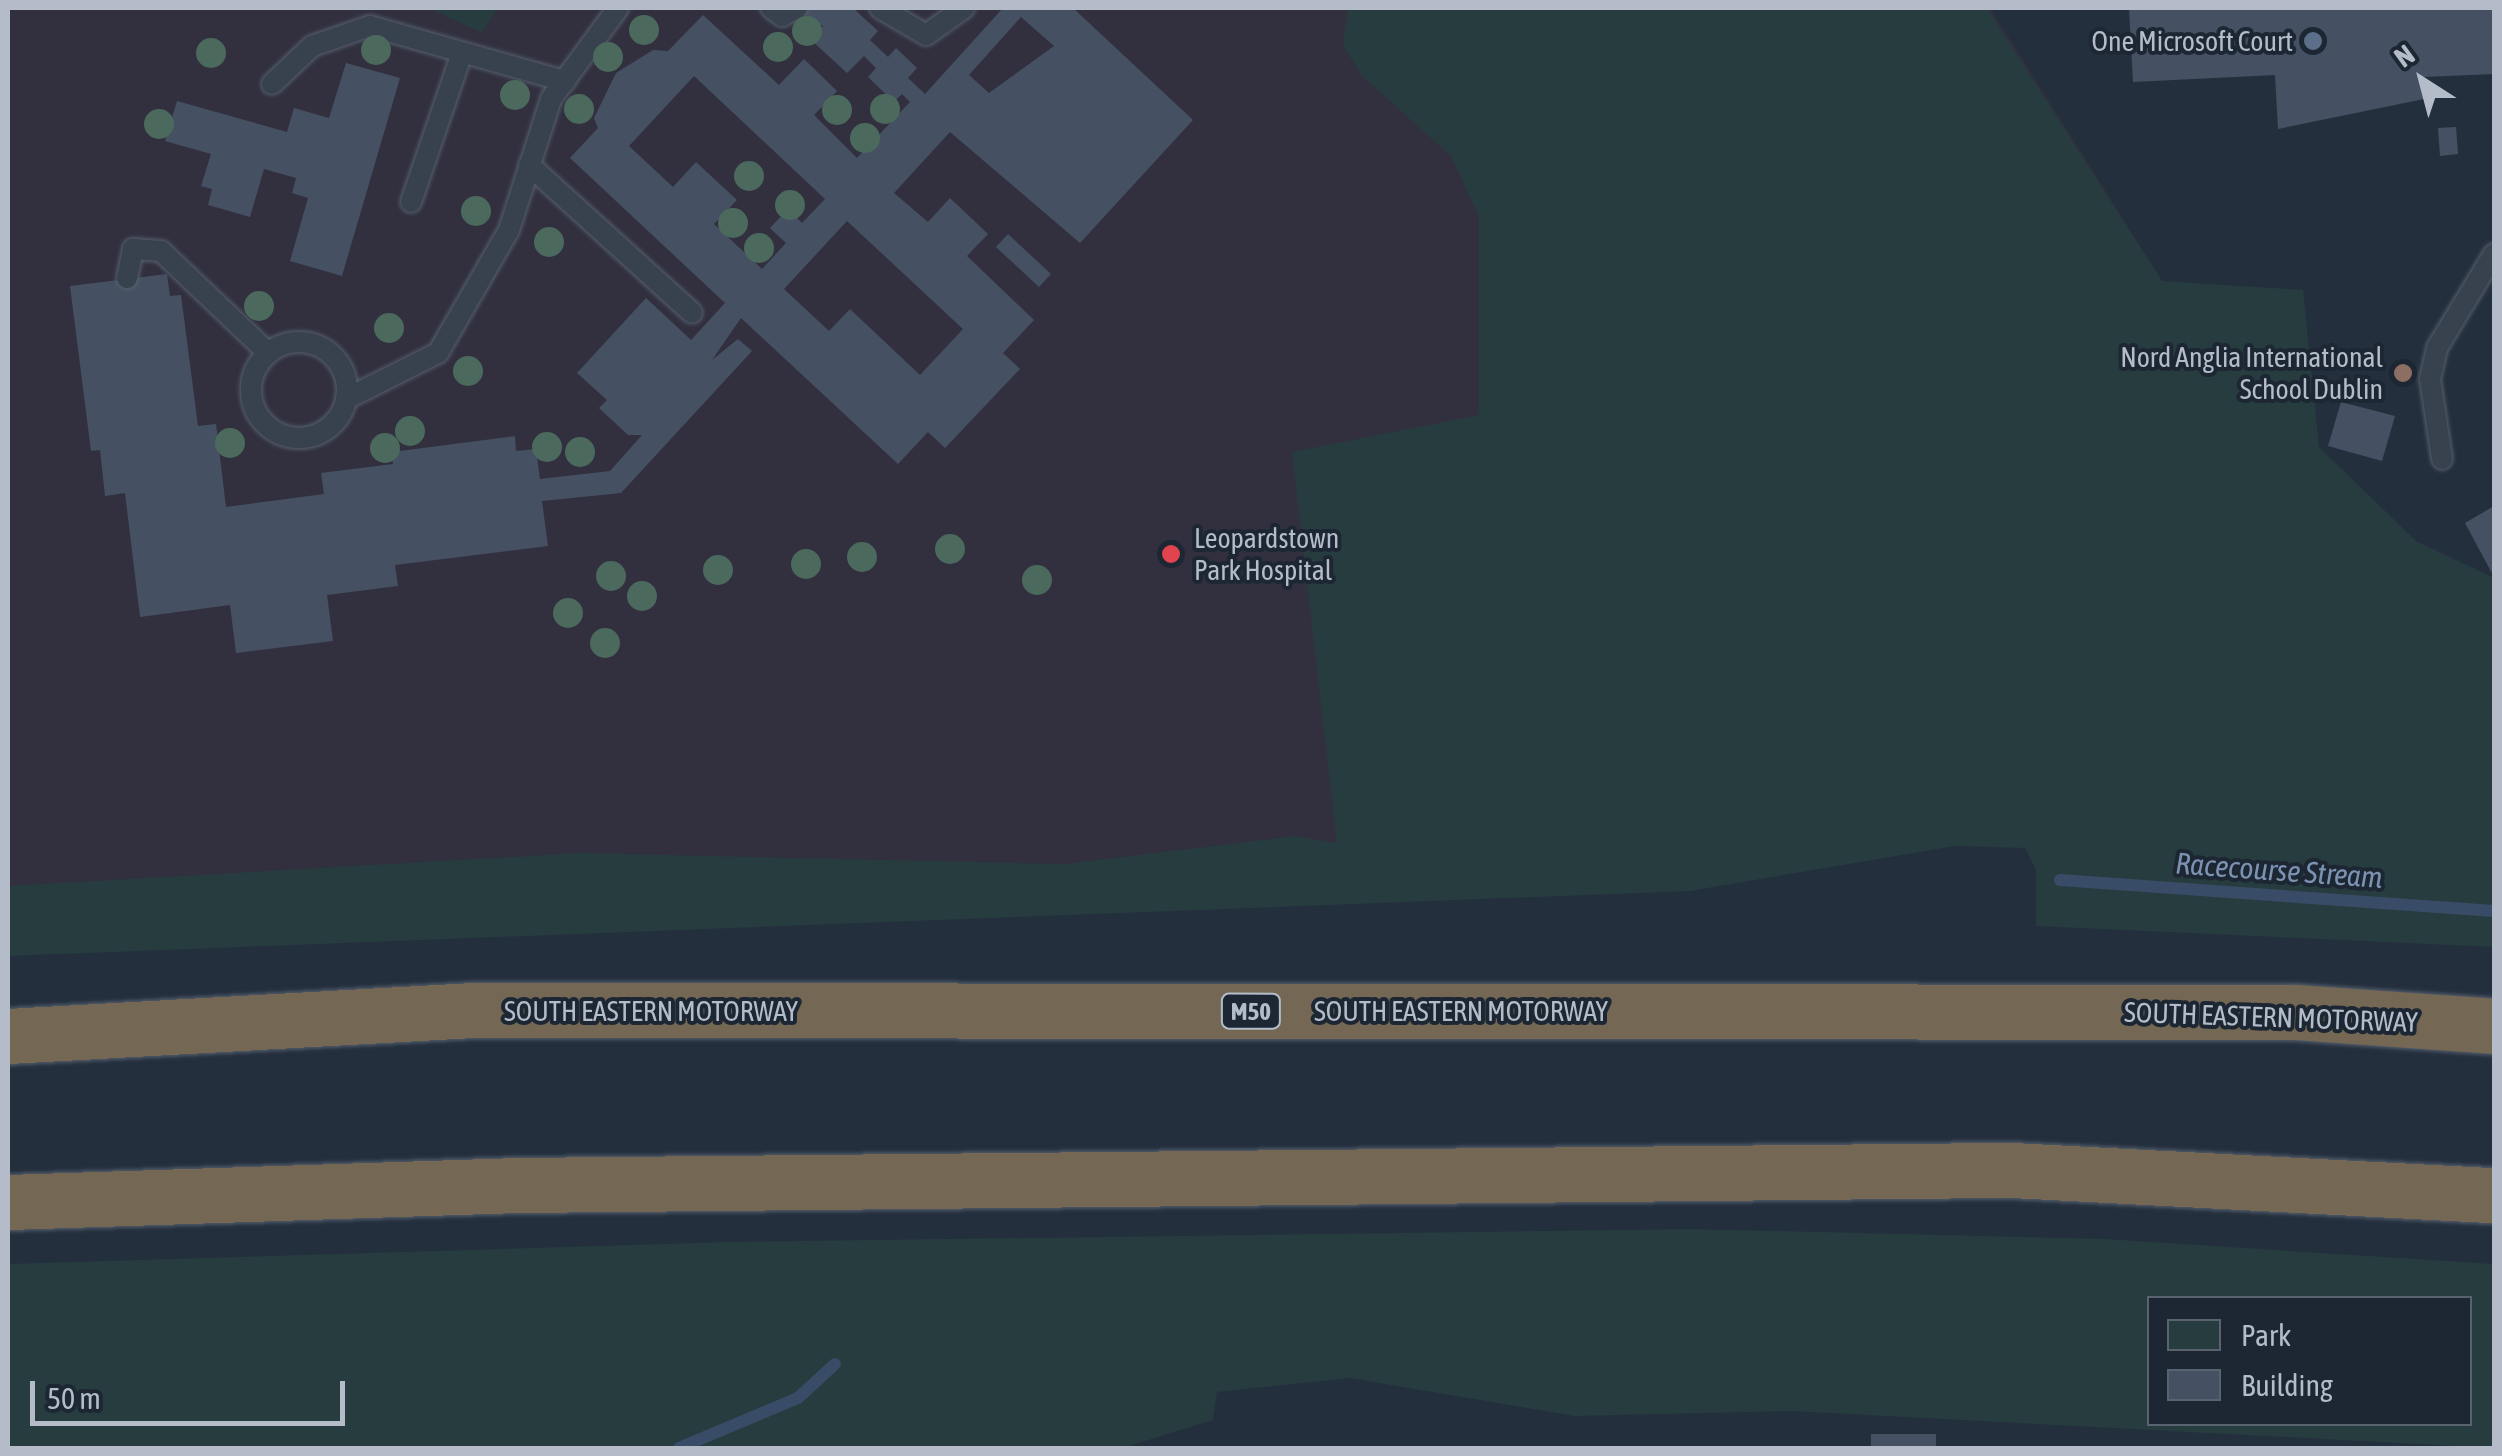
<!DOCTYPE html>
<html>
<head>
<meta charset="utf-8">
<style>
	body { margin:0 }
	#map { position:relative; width:2502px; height:1456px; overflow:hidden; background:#242f3e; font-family:"Asap Condensed",sans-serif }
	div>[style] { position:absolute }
	.medical>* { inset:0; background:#32303f }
	.green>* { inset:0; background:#263c3f }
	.stream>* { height:12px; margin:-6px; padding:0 6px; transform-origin:6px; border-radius:6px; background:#394c67 }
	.building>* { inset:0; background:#455162 }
	.roads { filter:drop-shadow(0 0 2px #565f6c) drop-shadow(0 0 2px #565f6c) }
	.lane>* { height:20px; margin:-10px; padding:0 10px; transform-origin:10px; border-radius:10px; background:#38414e }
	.lane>.ring { margin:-10px; padding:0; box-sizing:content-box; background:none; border:20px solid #38414e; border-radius:50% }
	.highway>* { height:55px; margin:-27.5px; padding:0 27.5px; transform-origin:27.5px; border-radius:27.5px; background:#746855 }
	.trees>* { width:30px; height:30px; margin:-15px; border-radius:50%; background:#4b6a5d }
	.dots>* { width:28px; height:28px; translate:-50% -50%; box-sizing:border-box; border:5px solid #1d2633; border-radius:50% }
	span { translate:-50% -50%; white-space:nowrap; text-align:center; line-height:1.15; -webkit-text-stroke:8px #1d2633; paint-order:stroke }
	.shield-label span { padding:2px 8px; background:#1d2633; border:2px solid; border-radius:8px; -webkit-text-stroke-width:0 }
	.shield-label { font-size:25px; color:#b4bcc9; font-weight:700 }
	.poi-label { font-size:28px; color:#b4bcc9 }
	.right { translate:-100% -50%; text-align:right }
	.left { translate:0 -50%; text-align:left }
	.street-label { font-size:28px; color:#b4bcc9 }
	.water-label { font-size:30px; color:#7c92b1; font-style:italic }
	.frame { position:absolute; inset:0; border:10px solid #b4bcc9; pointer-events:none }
	.legend { position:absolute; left:2147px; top:1296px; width:325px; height:130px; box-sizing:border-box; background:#1d2633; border:2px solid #59626f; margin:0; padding:12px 18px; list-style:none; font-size:30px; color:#b4bcc9 }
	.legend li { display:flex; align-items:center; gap:20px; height:50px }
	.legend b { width:50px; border:2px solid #59626f }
	.north { position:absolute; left:2372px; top:30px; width:100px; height:100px; -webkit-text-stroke:8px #1d2633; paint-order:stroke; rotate:324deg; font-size:28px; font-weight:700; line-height:40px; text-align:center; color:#b4bcc9 }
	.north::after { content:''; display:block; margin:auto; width:35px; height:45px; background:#b4bcc9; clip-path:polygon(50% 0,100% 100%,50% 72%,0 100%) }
	.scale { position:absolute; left:30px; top:1381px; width:315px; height:45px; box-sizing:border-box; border:5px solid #b4bcc9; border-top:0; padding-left:12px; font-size:30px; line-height:35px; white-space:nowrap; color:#b4bcc9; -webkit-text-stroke:8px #1d2633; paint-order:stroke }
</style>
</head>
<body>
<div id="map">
	<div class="medical">
		<i style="clip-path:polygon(8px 8px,1990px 8px,2494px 807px,2041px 845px,1520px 848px,8px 921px)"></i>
	</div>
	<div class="green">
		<i style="clip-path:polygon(429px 8px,498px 8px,482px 33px)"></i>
		<i style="clip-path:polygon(1348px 8px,1987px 8px,2162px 281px,2303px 290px,2319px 447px,2416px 541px,2494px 578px,2494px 947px,2036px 926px,2036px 870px,2025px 848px,1955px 846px,1690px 891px,8px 956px,8px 886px,580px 853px,1064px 864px,1296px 836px,1337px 843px,1292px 452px,1479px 415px,1479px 217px,1451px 156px,1362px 76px,1343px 46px)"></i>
		<i style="clip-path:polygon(evenodd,1690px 1229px,2105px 1239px,2494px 1264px,2494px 1448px,1792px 1411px,1575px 1416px,1350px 1378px,1217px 1392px,1213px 1420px,1122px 1448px,8px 1448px,8px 1264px,730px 1242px,1690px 1229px,2150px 1298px,2470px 1298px,2470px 1424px,2150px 1424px,2150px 1298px)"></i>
	</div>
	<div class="stream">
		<i style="left:2060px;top:880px;width:435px;rotate:4.1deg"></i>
		<i style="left:679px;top:1448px;width:129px;rotate:-22.8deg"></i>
		<i style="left:798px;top:1398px;width:50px;rotate:-42.6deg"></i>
	</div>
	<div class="building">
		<i style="clip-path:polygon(evenodd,793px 8px,853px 8px,878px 31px,870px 40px,888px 57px,896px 48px,917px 68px,908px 78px,925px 94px,1003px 8px,1073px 8px,1193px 120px,1080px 243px,950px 132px,894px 193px,928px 222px,950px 198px,988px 234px,967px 256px,1034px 320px,1003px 353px,1020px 369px,945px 448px,928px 432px,898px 464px,741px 318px,712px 360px,738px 339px,752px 351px,621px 493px,542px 501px,548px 546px,395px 565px,398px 586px,327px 595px,333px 641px,236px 653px,230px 605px,140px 617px,125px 493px,105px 496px,100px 450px,91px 451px,70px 286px,167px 274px,170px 296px,181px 295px,198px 426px,216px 424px,226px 507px,324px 494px,321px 473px,393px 464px,392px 452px,515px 436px,516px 451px,536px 449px,540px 479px,610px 471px,642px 435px,628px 435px,599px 408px,607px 400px,577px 373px,646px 298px,691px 340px,725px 303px,570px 158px,598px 128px,594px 118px,616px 73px,653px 50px,668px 51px,703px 15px,779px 85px,804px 59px,837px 91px,814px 115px,857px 158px,910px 102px,902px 94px,894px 102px,868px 77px,876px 68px,864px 56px,847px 73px,810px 39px,823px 26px,793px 8px,1021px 17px,1054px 46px,989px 93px,969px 75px,1021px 17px,793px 8px,694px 76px,825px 199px,802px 223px,788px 209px,770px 228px,786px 243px,762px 269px,714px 224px,737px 200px,696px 162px,673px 187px,629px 146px,694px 76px,793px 8px,847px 221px,963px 329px,920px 375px,850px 309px,829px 331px,784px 289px,847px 221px)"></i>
		<i style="clip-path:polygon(2129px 8px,2494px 8px,2494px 74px,2423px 77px,2424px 99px,2278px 129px,2275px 75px,2133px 82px)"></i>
		<i style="clip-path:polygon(346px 63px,400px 78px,342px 276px,290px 261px,308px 198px,292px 193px,296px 178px,264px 169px,250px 217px,208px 205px,212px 189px,201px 186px,211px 154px,165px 141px,177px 101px,287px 132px,294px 108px,329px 118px)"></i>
		<i style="clip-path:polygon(2456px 127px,2458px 154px,2440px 156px,2438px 128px)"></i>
		<i style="clip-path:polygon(1008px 234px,1051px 274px,1039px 287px,996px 247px)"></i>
		<i style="clip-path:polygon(2341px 402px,2395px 416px,2382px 461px,2328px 446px)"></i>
		<i style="clip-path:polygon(2494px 506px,2494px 577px,2465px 523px)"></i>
		<i style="clip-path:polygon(1871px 1434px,1936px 1434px,1936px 1448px,1871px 1448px)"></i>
	</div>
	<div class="roads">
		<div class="lane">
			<i style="left:771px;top:8px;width:14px;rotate:36deg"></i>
			<i style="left:782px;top:16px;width:17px;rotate:-28deg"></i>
			<i style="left:880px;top:8px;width:53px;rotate:30.4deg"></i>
			<i style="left:926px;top:35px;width:47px;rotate:-35.4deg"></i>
			<i style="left:272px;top:84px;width:55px;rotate:-43.5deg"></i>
			<i style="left:312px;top:46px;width:61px;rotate:-19deg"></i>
			<i style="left:370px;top:26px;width:203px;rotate:15.8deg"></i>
			<i style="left:529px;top:165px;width:220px;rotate:42.2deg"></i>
			<i style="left:411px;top:202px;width:157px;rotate:-71.1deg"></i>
			<i style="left:127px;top:278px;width:30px;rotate:-78deg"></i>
			<i style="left:133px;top:249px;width:28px;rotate:4deg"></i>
			<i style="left:161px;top:251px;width:148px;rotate:43.6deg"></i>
			<i class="ring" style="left:251px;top:342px;width:76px;height:76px"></i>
			<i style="left:346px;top:399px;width:103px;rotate:-26.6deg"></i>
			<i style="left:438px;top:353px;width:142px;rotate:-60deg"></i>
			<i style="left:509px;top:230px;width:138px;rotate:-72.2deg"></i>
			<i style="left:551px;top:99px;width:113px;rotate:-53.6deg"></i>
			<i style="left:2442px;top:459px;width:81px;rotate:-98.5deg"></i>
			<i style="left:2430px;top:379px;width:32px;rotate:-77deg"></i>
			<i style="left:2437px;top:348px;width:110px;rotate:-58.8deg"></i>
		</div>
		<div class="highway">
			<i style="left:8px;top:1036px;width:467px;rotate:-3.2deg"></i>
			<i style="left:474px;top:1010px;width:1822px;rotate:0.06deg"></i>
			<i style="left:2296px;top:1012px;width:198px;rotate:4deg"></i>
			<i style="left:8px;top:1202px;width:510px;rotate:-1.91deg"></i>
			<i style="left:518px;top:1185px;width:1494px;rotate:-0.58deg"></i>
			<i style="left:2012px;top:1170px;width:483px;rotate:3deg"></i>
		</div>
	</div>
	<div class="trees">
		<i style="left:644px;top:30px"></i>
		<i style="left:807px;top:31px"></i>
		<i style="left:778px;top:47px"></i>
		<i style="left:376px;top:50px"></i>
		<i style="left:211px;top:53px"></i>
		<i style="left:608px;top:57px"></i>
		<i style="left:515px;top:95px"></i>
		<i style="left:579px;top:109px"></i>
		<i style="left:885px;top:109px"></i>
		<i style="left:837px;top:110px"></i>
		<i style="left:159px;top:124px"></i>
		<i style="left:865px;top:138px"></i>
		<i style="left:749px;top:176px"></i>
		<i style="left:790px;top:205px"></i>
		<i style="left:476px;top:211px"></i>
		<i style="left:733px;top:223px"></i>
		<i style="left:549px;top:242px"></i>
		<i style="left:759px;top:248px"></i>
		<i style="left:259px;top:306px"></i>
		<i style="left:389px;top:328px"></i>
		<i style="left:468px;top:371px"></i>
		<i style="left:410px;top:431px"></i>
		<i style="left:230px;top:443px"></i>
		<i style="left:547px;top:447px"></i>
		<i style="left:385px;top:448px"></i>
		<i style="left:580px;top:452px"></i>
		<i style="left:950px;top:549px"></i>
		<i style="left:862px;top:557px"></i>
		<i style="left:806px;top:564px"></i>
		<i style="left:718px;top:570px"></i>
		<i style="left:611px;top:576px"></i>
		<i style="left:1037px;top:580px"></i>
		<i style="left:642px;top:596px"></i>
		<i style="left:568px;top:613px"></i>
		<i style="left:605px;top:643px"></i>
	</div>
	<div class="dots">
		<i style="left:2313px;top:41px;background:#5c6f8a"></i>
		<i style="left:2403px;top:373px;background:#8d6e63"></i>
		<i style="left:1171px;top:554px;background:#e0444e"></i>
	</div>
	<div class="shield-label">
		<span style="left:1251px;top:1011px">M50</span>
	</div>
	<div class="poi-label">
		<span class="right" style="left:2293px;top:41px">One Microsoft Court</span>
		<span class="right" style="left:2383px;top:373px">Nord Anglia International<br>School Dublin</span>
		<span class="left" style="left:1194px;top:554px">Leopardstown<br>Park Hospital</span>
	</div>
	<div class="street-label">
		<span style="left:651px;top:1011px">SOUTH EASTERN MOTORWAY</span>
		<span style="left:1461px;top:1011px">SOUTH EASTERN MOTORWAY</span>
		<span style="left:2271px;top:1017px;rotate:2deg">SOUTH EASTERN MOTORWAY</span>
	</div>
	<div class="water-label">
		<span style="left:2279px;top:870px;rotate:4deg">Racecourse Stream</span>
	</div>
	<div class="frame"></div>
	<ul class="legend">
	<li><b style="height:28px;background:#263c3f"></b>Park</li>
	<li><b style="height:28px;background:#455162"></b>Building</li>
	</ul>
	<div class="north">N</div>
	<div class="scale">50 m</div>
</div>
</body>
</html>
